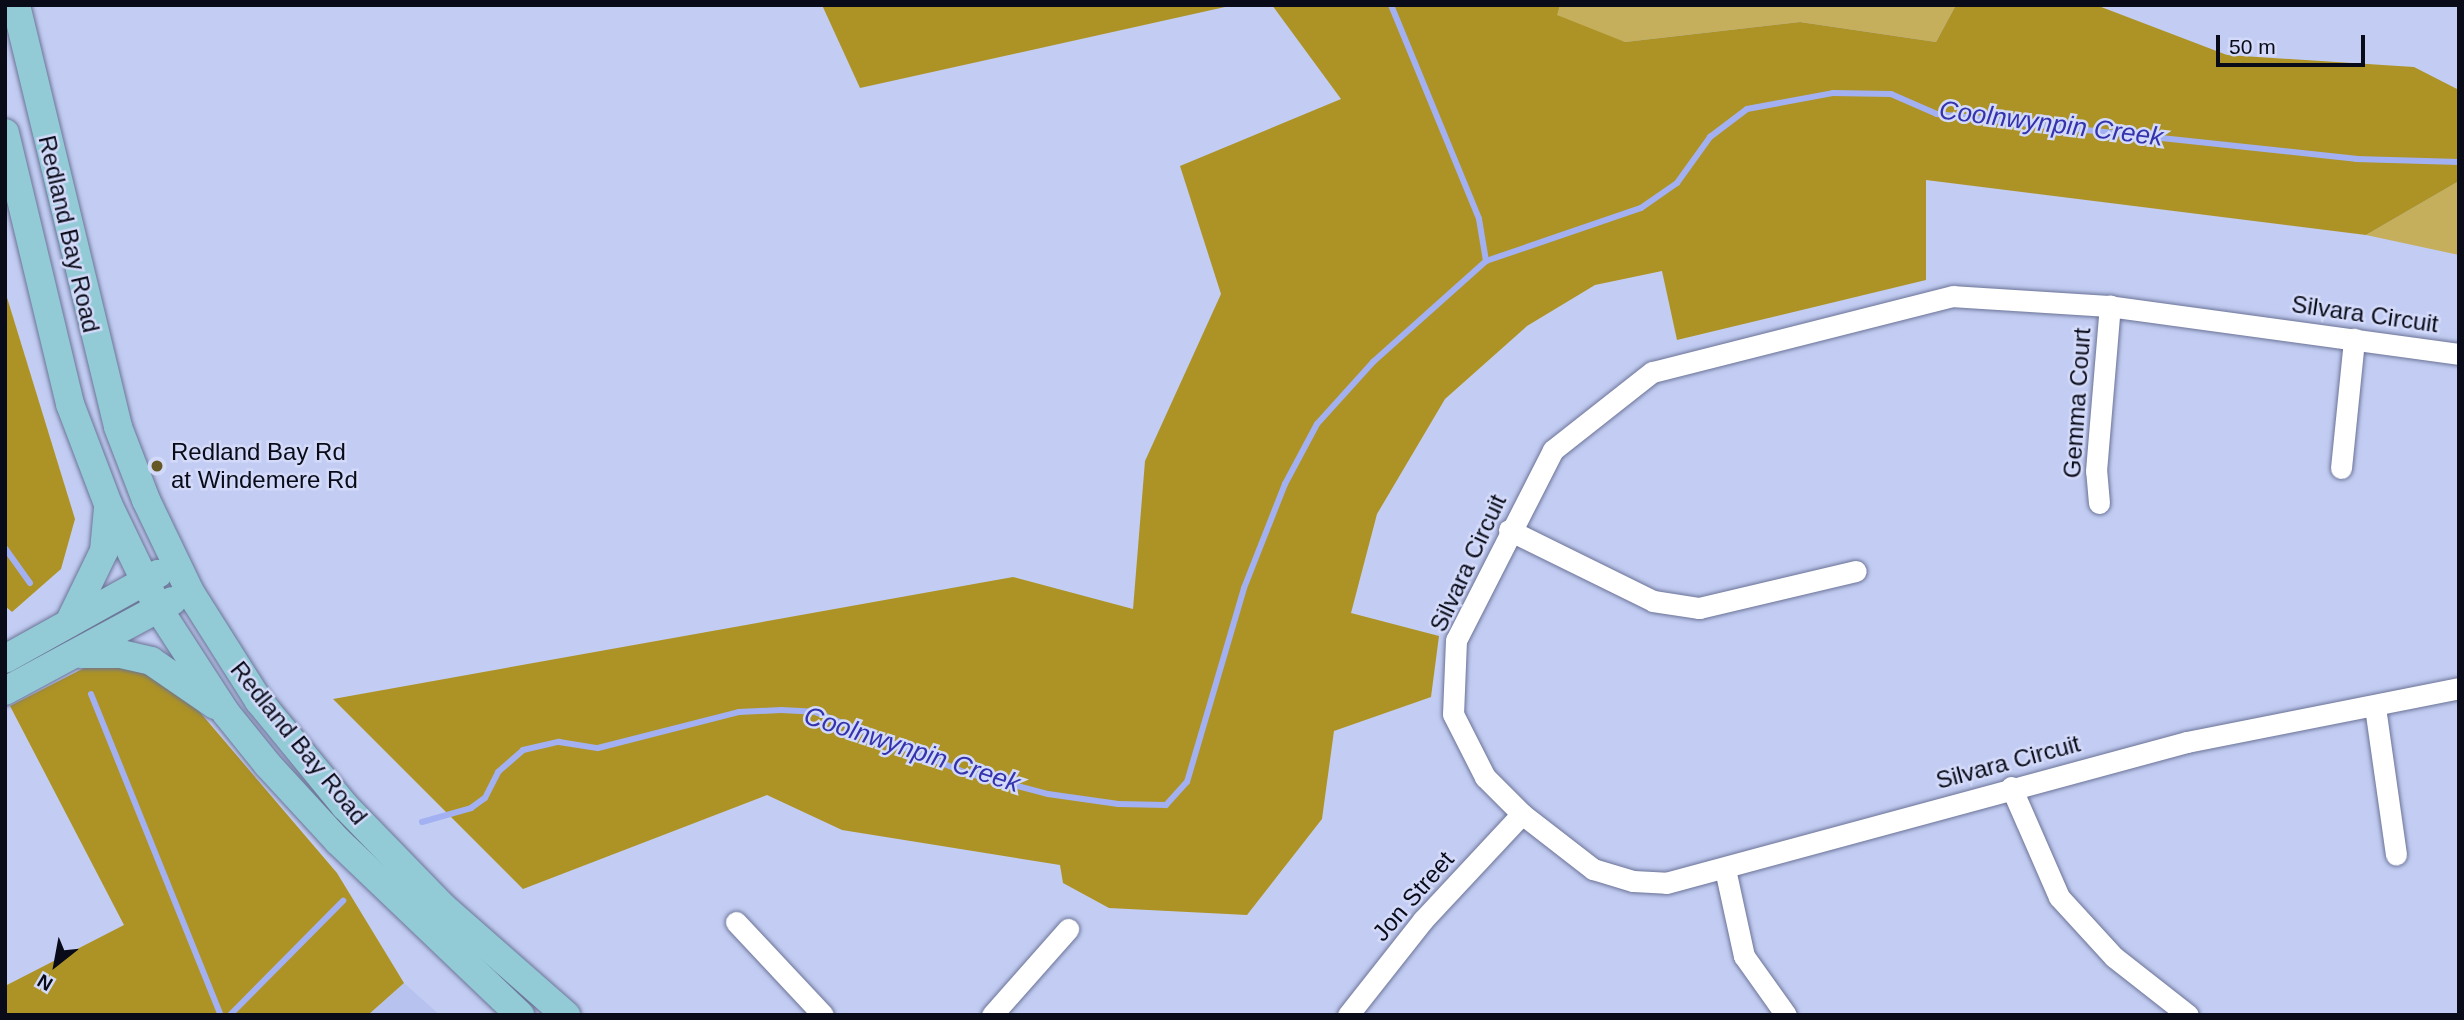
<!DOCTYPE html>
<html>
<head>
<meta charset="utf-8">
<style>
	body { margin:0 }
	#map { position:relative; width:2464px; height:1020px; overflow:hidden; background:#c3cdf3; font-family:Arial,sans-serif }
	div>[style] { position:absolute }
	.built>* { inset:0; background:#b7c2ef }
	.green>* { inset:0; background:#c5af5d }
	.forest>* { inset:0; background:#ad9325 }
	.stream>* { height:6px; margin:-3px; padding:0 3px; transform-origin:3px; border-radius:3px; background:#a3b1f2 }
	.roads { filter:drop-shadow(0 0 2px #6b7396) drop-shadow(0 0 2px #6b7396) }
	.minor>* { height:21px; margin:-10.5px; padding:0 10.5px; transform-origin:10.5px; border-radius:10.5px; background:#fff }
	.major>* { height:28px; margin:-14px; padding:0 14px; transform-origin:14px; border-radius:14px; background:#92cad6 }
	.dots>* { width:19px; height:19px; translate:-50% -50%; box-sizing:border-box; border:4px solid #d3daf9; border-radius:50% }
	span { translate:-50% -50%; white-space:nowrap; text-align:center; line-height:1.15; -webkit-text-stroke:5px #d3daf9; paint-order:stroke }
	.street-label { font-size:24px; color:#090b18 }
	.poi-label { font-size:24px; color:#090b18 }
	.left { translate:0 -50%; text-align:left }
	.water-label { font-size:26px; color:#3433ad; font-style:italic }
	.frame { position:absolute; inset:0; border:7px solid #090b18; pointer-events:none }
	.north { position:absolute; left:21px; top:929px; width:70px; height:70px; -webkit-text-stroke:5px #d3daf9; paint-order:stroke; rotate:211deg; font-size:19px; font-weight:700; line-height:28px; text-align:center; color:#090b18 }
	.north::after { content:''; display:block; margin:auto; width:24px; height:32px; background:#090b18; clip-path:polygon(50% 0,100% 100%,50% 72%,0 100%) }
	.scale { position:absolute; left:2216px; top:35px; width:149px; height:32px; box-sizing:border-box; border:4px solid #090b18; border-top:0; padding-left:9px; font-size:21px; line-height:24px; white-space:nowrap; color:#090b18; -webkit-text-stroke:5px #d3daf9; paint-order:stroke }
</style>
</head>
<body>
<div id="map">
	<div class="built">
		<i style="clip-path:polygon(404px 983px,440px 1015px,368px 1015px)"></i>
	</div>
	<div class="green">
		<i style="clip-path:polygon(1427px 5px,1956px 5px,1936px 42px,1800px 22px,1625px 42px)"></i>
		<i style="clip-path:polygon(2459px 181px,2459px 255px,2366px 235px)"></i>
	</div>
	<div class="forest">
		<i style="clip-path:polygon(822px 5px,1234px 5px,860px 88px)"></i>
		<i style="clip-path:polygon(1272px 5px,1560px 5px,1557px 15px,1625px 42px,1800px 22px,1936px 42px,1956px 5px,2096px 5px,2227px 55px,2414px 67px,2459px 90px,2459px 181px,2366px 235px,1926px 180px,1926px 280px,1677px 340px,1662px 271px,1595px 285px,1527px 326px,1445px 399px,1377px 514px,1351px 613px,1439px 636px,1431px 697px,1334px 731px,1322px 819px,1247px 915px,1109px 908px,1063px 883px,1060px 865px,842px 830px,767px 795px,523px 889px,333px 699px,1013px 577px,1133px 609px,1145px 461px,1221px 294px,1180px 166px,1341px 99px)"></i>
		<i style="clip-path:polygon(5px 291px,75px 519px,61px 569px,12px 612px,5px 606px)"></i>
		<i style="clip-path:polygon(90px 665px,141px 666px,181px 690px,337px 873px,404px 983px,368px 1015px,5px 1015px,5px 986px,124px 925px,10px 706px)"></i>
	</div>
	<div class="stream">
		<i style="left:1391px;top:5px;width:231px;rotate:67.6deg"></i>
		<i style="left:1479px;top:219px;width:43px;rotate:80.5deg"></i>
		<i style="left:5px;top:548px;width:43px;rotate:54.5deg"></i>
		<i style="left:91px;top:694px;width:346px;rotate:68deg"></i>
		<i style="left:422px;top:822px;width:51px;rotate:-15.9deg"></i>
		<i style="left:471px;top:808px;width:17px;rotate:-36deg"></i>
		<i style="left:485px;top:798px;width:29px;rotate:-63deg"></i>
		<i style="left:498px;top:772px;width:33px;rotate:-41deg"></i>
		<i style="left:523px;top:750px;width:37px;rotate:-13deg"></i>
		<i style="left:559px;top:742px;width:39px;rotate:9deg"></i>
		<i style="left:598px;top:748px;width:146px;rotate:-14.3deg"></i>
		<i style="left:739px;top:712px;width:42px;rotate:-2.7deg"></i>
		<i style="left:781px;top:710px;width:34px;rotate:3deg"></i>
		<i style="left:815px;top:712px;width:164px;rotate:21.9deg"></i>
		<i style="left:967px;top:773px;width:84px;rotate:14.5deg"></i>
		<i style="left:1048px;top:794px;width:71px;rotate:8.1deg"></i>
		<i style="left:1118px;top:804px;width:48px;rotate:1.2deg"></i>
		<i style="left:1166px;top:805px;width:31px;rotate:-48deg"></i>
		<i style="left:1187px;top:782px;width:202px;rotate:-73.6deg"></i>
		<i style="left:1244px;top:588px;width:112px;rotate:-68.5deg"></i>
		<i style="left:1285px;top:484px;width:68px;rotate:-61.9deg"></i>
		<i style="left:1317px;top:424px;width:84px;rotate:-47.9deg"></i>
		<i style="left:1373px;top:362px;width:152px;rotate:-41.8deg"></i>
		<i style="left:1486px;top:261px;width:164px;rotate:-18.9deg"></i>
		<i style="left:1641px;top:208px;width:44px;rotate:-34.8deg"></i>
		<i style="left:1677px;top:183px;width:57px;rotate:-54.3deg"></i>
		<i style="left:1710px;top:137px;width:46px;rotate:-37.1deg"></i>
		<i style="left:1747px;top:109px;width:87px;rotate:-10.5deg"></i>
		<i style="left:1833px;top:93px;width:58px;rotate:1deg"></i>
		<i style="left:1891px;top:94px;width:50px;rotate:23.5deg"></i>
		<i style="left:1937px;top:114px;width:421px;rotate:6.1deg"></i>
		<i style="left:2356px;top:159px;width:103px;rotate:1.7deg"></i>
		<i style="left:230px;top:1015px;width:161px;rotate:-45.3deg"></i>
	</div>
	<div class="roads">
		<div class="minor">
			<i style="left:2459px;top:354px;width:352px;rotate:-172.2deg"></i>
			<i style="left:2110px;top:306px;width:157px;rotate:-176.4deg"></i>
			<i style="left:1953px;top:296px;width:310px;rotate:165.8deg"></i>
			<i style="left:1652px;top:372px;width:126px;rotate:141.8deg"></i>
			<i style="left:1553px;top:450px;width:213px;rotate:117deg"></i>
			<i style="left:1456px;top:640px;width:74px;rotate:92.3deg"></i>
			<i style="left:1453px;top:714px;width:71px;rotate:63.1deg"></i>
			<i style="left:1485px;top:777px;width:52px;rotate:45deg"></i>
			<i style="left:1522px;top:814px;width:90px;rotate:37.8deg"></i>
			<i style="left:1593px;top:869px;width:42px;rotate:16.7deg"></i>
			<i style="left:1633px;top:881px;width:33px;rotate:3deg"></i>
			<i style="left:1666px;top:883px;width:540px;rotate:-15.14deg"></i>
			<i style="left:2187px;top:742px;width:277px;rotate:-11.2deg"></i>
			<i style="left:2341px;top:468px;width:130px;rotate:-84.2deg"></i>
			<i style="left:2099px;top:503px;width:32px;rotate:-95deg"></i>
			<i style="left:2096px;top:471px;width:166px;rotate:-85.2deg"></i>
			<i style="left:1509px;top:530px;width:161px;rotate:26.2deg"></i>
			<i style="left:1653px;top:601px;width:47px;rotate:8.7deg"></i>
			<i style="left:1699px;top:608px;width:161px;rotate:-13.3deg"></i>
			<i style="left:2375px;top:707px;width:149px;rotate:81.9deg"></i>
			<i style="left:2011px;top:787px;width:120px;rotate:66.4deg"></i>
			<i style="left:2059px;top:897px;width:81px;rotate:47.5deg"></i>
			<i style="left:2114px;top:957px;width:94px;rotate:38.1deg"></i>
			<i style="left:1725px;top:869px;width:89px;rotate:77.7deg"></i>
			<i style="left:1744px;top:956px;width:72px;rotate:54.6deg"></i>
			<i style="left:736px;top:922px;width:127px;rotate:46.9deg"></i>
			<i style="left:992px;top:1015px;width:115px;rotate:-48.5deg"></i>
			<i style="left:1348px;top:1015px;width:121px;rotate:-51.7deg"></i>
			<i style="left:1423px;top:920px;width:145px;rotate:-47deg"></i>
		</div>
		<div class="major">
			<i style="left:16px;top:5px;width:434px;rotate:76.4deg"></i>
			<i style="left:118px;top:427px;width:78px;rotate:69deg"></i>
			<i style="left:146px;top:500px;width:102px;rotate:64.4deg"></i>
			<i style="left:190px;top:592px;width:129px;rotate:57.7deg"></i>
			<i style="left:259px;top:701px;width:136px;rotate:50.7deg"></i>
			<i style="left:345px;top:806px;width:141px;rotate:45.9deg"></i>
			<i style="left:443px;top:907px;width:164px;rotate:41.3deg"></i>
			<i style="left:5px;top:133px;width:279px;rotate:76.5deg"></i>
			<i style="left:70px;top:404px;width:107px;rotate:69.2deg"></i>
			<i style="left:108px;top:504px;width:115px;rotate:64.3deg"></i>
			<i style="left:158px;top:608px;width:125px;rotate:57.1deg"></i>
			<i style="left:226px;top:713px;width:67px;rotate:51.1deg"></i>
			<i style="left:268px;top:765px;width:103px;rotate:47.4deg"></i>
			<i style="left:338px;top:841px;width:252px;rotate:43.7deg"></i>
			<i style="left:69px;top:623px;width:80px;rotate:-64.1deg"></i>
			<i style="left:104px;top:551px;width:43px;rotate:-84.7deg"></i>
			<i style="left:81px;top:654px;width:40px"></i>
			<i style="left:121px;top:654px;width:31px;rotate:13deg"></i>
			<i style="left:151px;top:661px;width:78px;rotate:34.5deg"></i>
			<i style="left:5px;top:659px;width:175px;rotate:-29.1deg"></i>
			<i style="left:5px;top:691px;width:190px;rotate:-28.3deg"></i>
		</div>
	</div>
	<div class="dots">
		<i style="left:157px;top:466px;background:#665825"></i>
	</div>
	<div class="street-label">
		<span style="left:69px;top:234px;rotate:77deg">Redland Bay Road</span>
		<span style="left:2365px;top:314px;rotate:8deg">Silvara Circuit</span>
		<span style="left:2077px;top:403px;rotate:-86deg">Gemma Court</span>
		<span style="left:1468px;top:563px;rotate:-65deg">Silvara Circuit</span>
		<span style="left:299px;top:743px;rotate:51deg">Redland Bay Road</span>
		<span style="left:2008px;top:762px;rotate:-15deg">Silvara Circuit</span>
		<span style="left:1413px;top:896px;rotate:-49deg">Jon Street</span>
	</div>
	<div class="poi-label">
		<span class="left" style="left:171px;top:466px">Redland Bay Rd<br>at Windemere Rd</span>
	</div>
	<div class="water-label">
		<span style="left:2051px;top:124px;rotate:7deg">Coolnwynpin Creek</span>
		<span style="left:912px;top:750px;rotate:18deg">Coolnwynpin Creek</span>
	</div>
	<div class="frame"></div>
	<div class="north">N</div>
	<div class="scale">50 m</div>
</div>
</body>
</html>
